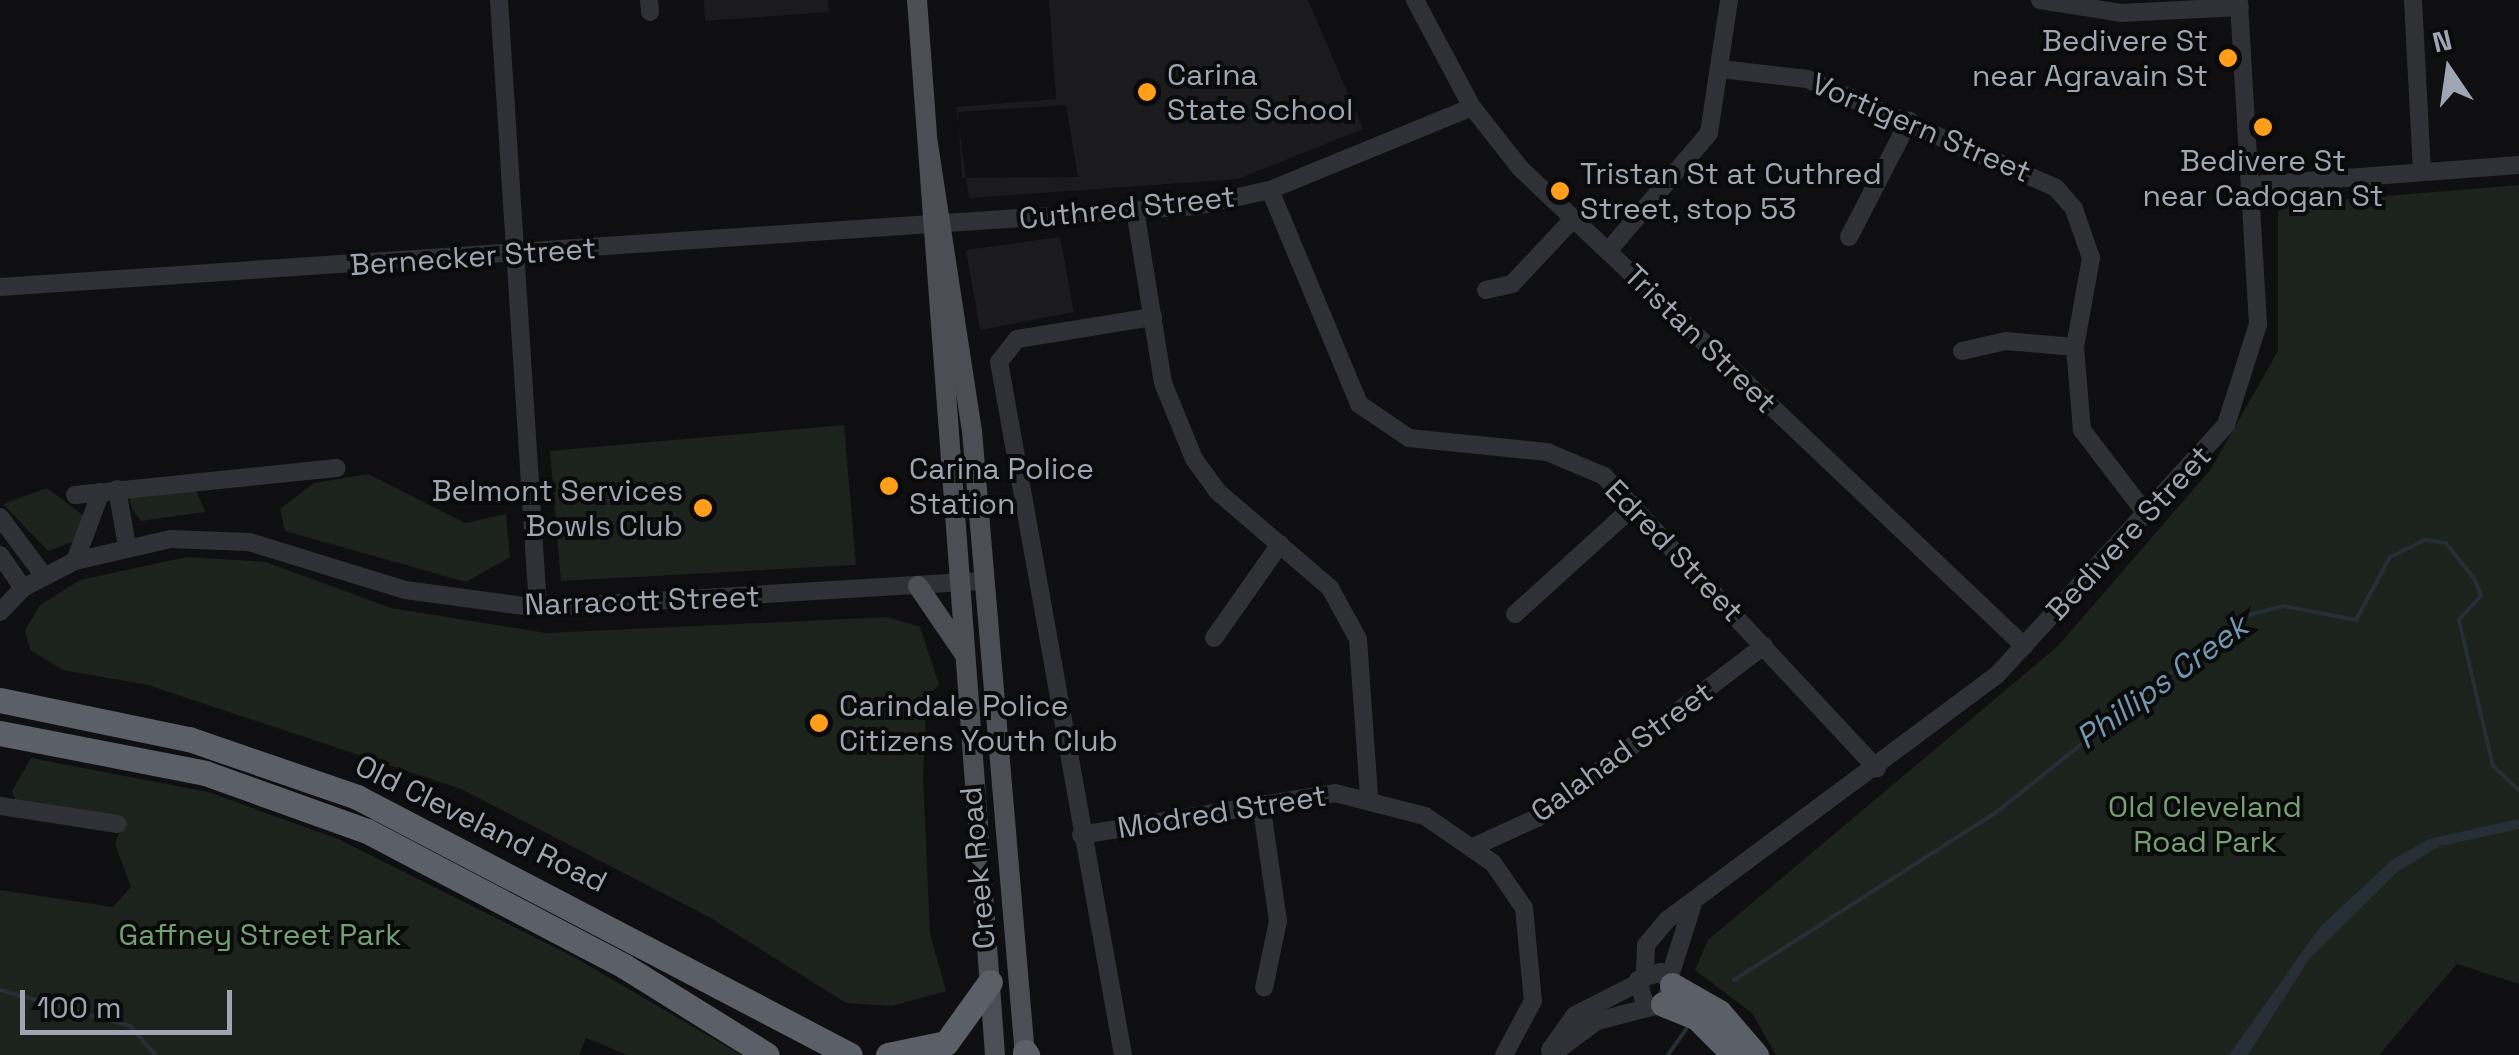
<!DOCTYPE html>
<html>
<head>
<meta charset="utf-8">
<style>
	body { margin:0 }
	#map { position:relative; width:2519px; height:1055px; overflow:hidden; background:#0f0f11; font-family:"Space Grotesk",sans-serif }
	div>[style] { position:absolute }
	.built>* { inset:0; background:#1b1b1e }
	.green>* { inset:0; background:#1b231c }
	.water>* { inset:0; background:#252f35 }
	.stream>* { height:4px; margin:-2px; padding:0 2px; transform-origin:2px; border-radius:2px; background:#252f35 }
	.minor>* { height:18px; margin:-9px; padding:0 9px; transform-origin:9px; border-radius:9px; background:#303136 }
	.major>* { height:20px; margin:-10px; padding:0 10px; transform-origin:10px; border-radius:10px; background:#4c4e55 }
	.highway>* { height:25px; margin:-12.5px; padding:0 12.5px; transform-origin:12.5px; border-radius:12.5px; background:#5b5f67 }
	.dots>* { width:28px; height:28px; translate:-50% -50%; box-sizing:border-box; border:5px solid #0a0a0b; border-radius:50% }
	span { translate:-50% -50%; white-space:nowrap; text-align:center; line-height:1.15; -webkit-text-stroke:8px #0a0a0b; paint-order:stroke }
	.poi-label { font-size:30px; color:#9fa6b3 }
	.right { translate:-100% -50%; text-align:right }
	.left { translate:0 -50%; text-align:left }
	.street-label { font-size:30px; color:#9fa6b3 }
	.park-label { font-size:30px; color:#74a074 }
	.water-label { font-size:32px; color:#7299b2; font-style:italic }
	.north { position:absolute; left:2399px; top:20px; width:100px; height:100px; -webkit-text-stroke:8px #0a0a0b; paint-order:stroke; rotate:347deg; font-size:28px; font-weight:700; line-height:40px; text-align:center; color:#9fa6b3 }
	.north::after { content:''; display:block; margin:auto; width:35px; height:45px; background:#9fa6b3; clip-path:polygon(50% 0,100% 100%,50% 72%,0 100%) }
	.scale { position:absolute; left:20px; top:990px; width:212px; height:45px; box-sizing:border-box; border:5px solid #9fa6b3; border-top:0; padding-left:12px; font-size:30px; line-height:35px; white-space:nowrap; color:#9fa6b3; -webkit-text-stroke:8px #0a0a0b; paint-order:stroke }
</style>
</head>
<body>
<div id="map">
	<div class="built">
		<i style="clip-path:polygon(704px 0,828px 0,829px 12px,705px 21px)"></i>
		<i style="clip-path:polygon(evenodd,1049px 0,1308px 0,1363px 129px,1238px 179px,969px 198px,956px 107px,1056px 99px,1049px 0,1066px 105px,1078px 177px,962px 178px,958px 112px,1066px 105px)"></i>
		<i style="clip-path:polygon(1060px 237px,1074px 312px,980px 330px,966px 250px)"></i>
	</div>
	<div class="green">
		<i style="clip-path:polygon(2519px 185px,2519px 984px,2457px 964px,2379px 1055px,1776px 1055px,1752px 1013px,1695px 970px,1708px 940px,2058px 646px,2211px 469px,2278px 351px,2278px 205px)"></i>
		<i style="clip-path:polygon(844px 425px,856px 565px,561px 581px,550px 451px)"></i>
		<i style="clip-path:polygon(368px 474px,465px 523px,506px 514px,510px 557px,466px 582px,285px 531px,280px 509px,314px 483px)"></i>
		<i style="clip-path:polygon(194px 485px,205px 512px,141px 521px,132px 509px,129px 496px)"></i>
		<i style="clip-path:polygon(47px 488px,84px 516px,78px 540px,48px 551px,3px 504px)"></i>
		<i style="clip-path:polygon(187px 557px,266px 562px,391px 608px,546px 633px,888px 617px,920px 627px,939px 684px,927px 698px,923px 778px,930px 934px,946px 991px,891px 1006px,846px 1003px,709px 917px,461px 789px,148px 685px,63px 670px,30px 650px,25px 630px,40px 605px,80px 580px)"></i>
		<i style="clip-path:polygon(31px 758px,208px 792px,338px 839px,574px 957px,741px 1055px,627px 1055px,586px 1038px,579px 1055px,0 1055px,0 890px,113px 907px,131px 887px,115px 844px,123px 820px,16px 802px,12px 791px)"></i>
	</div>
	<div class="water">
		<i style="clip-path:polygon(2519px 819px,2519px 829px,2440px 846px,2397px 872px,2309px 959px,2248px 1055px,2229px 1055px,2320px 927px,2392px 860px,2429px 839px)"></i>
	</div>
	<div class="stream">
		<i style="left:1734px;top:980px;width:308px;rotate:-32.6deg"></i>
		<i style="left:1994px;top:814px;width:316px;rotate:-38.6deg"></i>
		<i style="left:2241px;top:617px;width:43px;rotate:-14.7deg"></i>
		<i style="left:2283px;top:606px;width:74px;rotate:10.9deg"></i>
		<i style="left:2356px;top:620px;width:72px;rotate:-61.6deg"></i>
		<i style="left:2390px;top:557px;width:39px;rotate:-26deg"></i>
		<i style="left:2425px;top:540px;width:21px;rotate:8deg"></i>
		<i style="left:2446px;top:543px;width:47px;rotate:51.9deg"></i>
		<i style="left:2475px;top:580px;width:17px;rotate:69deg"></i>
		<i style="left:2481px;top:596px;width:33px;rotate:133deg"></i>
		<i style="left:2459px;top:620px;width:150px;rotate:76.9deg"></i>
		<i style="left:2493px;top:766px;width:35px;rotate:43deg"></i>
		<i style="left:0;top:990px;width:135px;rotate:15.5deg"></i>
		<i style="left:130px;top:1026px;width:38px;rotate:49deg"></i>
		<i style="left:1668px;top:1055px;width:32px;rotate:-55deg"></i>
	</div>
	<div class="minor">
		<i style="left:499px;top:0;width:609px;rotate:86.33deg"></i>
		<i style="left:649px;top:0;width:12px;rotate:85deg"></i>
		<i style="left:1415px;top:0;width:121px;rotate:62deg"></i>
		<i style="left:1472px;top:107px;width:78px;rotate:51.8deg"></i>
		<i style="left:1520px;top:168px;width:695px;rotate:43.48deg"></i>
		<i style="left:2040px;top:0;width:82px;rotate:9.1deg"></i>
		<i style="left:2121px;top:13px;width:119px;rotate:-2.9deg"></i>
		<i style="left:2413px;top:0;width:171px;rotate:87deg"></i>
		<i style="left:1721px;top:69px;width:87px;rotate:6.6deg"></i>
		<i style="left:1807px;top:79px;width:272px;rotate:23.6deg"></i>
		<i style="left:2056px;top:188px;width:28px;rotate:49deg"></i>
		<i style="left:2074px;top:209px;width:52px;rotate:70.9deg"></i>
		<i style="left:2091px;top:258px;width:90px;rotate:100.2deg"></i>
		<i style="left:2075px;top:347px;width:83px;rotate:85.2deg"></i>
		<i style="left:2082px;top:430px;width:107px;rotate:52.6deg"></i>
		<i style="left:2252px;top:185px;width:268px;rotate:-4.3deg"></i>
		<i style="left:1270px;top:190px;width:232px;rotate:67.4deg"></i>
		<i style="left:1359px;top:404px;width:60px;rotate:34.2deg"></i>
		<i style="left:1409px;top:438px;width:139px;rotate:5.8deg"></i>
		<i style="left:1547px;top:452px;width:62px;rotate:22.8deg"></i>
		<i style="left:1604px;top:476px;width:400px;rotate:47deg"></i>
		<i style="left:1135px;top:210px;width:175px;rotate:80.8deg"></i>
		<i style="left:1163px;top:383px;width:82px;rotate:67.8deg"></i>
		<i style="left:1194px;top:459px;width:39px;rotate:54deg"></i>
		<i style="left:1217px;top:491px;width:149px;rotate:40.6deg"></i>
		<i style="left:1330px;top:588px;width:58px;rotate:61.2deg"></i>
		<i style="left:1358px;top:639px;width:156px;rotate:86deg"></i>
		<i style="left:1849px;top:237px;width:131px;rotate:-62.7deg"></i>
		<i style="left:1608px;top:251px;width:155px;rotate:-49.4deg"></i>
		<i style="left:1709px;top:133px;width:134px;rotate:-81.4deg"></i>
		<i style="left:0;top:287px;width:1200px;rotate:-3.87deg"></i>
		<i style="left:1197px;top:206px;width:75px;rotate:-12.4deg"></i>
		<i style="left:1270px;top:190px;width:218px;rotate:-22.3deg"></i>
		<i style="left:1486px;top:290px;width:27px;rotate:-13deg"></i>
		<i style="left:1512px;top:284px;width:89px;rotate:-46.8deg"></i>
		<i style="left:1962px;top:351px;width:45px;rotate:-12.8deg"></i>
		<i style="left:2006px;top:341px;width:69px;rotate:5deg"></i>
		<i style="left:117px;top:489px;width:58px;rotate:80deg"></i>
		<i style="left:75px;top:495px;width:263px;rotate:-5.9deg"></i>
		<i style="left:0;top:517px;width:74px;rotate:53.3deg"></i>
		<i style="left:0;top:555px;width:40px;rotate:55.1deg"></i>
		<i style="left:75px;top:561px;width:74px;rotate:-69.4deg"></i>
		<i style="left:0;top:612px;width:33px;rotate:-46deg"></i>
		<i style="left:23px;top:588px;width:59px;rotate:-27.4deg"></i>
		<i style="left:75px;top:561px;width:98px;rotate:-13deg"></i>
		<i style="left:170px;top:539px;width:79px;rotate:2.2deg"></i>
		<i style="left:249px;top:542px;width:163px;rotate:17.1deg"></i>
		<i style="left:405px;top:590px;width:134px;rotate:7.7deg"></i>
		<i style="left:538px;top:608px;width:448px;rotate:-3.5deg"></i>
		<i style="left:1515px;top:614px;width:162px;rotate:-42.2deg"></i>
		<i style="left:1214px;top:638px;width:115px;rotate:-54.9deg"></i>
		<i style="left:1261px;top:803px;width:119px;rotate:81.8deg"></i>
		<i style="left:1278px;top:921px;width:68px;rotate:101.8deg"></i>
		<i style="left:0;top:806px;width:119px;rotate:8.7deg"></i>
		<i style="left:1081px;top:835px;width:257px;rotate:-9.4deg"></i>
		<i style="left:1335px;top:793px;width:93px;rotate:14.3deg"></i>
		<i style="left:1425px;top:816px;width:83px;rotate:34.7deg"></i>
		<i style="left:1493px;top:863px;width:55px;rotate:55.4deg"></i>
		<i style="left:1524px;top:908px;width:93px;rotate:84.5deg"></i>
		<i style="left:1533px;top:1001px;width:61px;rotate:118.2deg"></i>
		<i style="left:1473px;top:847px;width:70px;rotate:-24.4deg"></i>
		<i style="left:1537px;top:818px;width:285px;rotate:-37.2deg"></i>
		<i style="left:1645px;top:973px;width:28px;rotate:-88deg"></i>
		<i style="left:1646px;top:945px;width:33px;rotate:-50deg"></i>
		<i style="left:1667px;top:920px;width:410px;rotate:-36.6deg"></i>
		<i style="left:1996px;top:676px;width:340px;rotate:-47.5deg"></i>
		<i style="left:2226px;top:425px;width:106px;rotate:-72.4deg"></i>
		<i style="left:2258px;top:324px;width:325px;rotate:-93.4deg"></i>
		<i style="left:1669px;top:979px;width:76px;rotate:-72.3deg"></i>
		<i style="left:1550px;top:1050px;width:43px;rotate:-54.5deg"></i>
		<i style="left:1575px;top:1015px;width:68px;rotate:-26.9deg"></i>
		<i style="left:1123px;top:1055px;width:704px;rotate:-100.14deg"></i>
		<i style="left:999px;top:362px;width:29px;rotate:-52deg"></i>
		<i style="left:1017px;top:339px;width:138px;rotate:-9.2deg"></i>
		<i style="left:1551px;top:1055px;width:57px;rotate:-36.5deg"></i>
		<i style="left:1597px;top:1021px;width:68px;rotate:-14.4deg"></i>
		<i style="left:1663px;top:1004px;width:21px;rotate:-65deg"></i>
		<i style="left:1672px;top:985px;width:17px;rotate:-130deg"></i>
		<i style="left:1661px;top:972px;width:24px;rotate:161deg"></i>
		<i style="left:1638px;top:980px;width:25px;rotate:74deg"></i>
	</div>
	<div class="major">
		<i style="left:917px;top:0;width:1058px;rotate:85.77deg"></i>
		<i style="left:928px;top:144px;width:290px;rotate:81.3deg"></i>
		<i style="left:972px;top:431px;width:626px;rotate:85.15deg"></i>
		<i style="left:918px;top:586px;width:83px;rotate:55.7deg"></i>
	</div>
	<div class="highway">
		<i style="left:0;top:700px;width:193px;rotate:11.7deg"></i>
		<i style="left:189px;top:739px;width:178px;rotate:19deg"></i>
		<i style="left:357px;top:797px;width:556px;rotate:27.62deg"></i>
		<i style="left:0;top:733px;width:209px;rotate:11deg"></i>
		<i style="left:205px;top:773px;width:172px;rotate:19.7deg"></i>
		<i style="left:367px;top:831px;width:290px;rotate:27.7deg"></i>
		<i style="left:624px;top:966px;width:168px;rotate:31.9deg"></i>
		<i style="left:1672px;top:985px;width:54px;rotate:29.9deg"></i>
		<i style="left:1719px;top:1012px;width:57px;rotate:49.3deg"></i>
		<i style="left:1663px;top:1004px;width:37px;rotate:22deg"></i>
		<i style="left:1697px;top:1018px;width:52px;rotate:45deg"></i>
		<i style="left:1025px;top:1052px;width:4px;rotate:56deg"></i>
		<i style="left:888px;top:1055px;width:59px;rotate:-11.7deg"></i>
		<i style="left:946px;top:1043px;width:75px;rotate:-54.2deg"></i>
	</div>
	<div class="dots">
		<i style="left:2228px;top:58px;background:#ff9f19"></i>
		<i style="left:1147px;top:92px;background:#ff9f19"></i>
		<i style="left:2263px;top:127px;background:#ff9f19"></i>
		<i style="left:1560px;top:191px;background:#ff9f19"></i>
		<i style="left:889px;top:486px;background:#ff9f19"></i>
		<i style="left:703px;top:508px;background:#ff9f19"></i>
		<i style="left:819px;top:723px;background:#ff9f19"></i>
	</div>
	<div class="poi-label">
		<span class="right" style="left:2208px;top:58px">Bedivere St<br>near Agravain St</span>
		<span class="left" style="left:1167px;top:92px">Carina<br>State School</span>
		<span style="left:2263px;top:178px">Bedivere St<br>near Cadogan St</span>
		<span class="left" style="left:1580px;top:191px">Tristan St at Cuthred<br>Street, stop 53</span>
		<span class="left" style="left:909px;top:486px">Carina Police<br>Station</span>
		<span class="right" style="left:683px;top:508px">Belmont Services<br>Bowls Club</span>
		<span class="left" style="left:839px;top:723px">Carindale Police<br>Citizens Youth Club</span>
	</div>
	<div class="street-label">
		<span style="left:1921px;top:128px;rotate:23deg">Vortigern Street</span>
		<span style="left:1127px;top:208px;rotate:-6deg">Cuthred Street</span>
		<span style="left:473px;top:257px;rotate:-4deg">Bernecker Street</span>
		<span style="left:1700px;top:339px;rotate:44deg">Tristan Street</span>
		<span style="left:2129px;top:533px;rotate:-47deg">Bedivere Street</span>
		<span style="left:1674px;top:551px;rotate:46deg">Edred Street</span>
		<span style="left:642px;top:601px;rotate:-2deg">Narracott Street</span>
		<span style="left:1622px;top:752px;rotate:-36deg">Galahad Street</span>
		<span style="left:1222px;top:812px;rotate:-9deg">Modred Street</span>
		<span style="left:481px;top:824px;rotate:26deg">Old Cleveland Road</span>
		<span style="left:978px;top:868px;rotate:-95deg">Creek Road</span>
	</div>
	<div class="park-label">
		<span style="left:2205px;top:824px">Old Cleveland<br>Road Park</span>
		<span style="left:260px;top:935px">Gaffney Street Park</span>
	</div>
	<div class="water-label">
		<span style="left:2162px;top:682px;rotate:-36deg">Phillips Creek</span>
	</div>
	<div class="north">N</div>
	<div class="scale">100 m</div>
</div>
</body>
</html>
